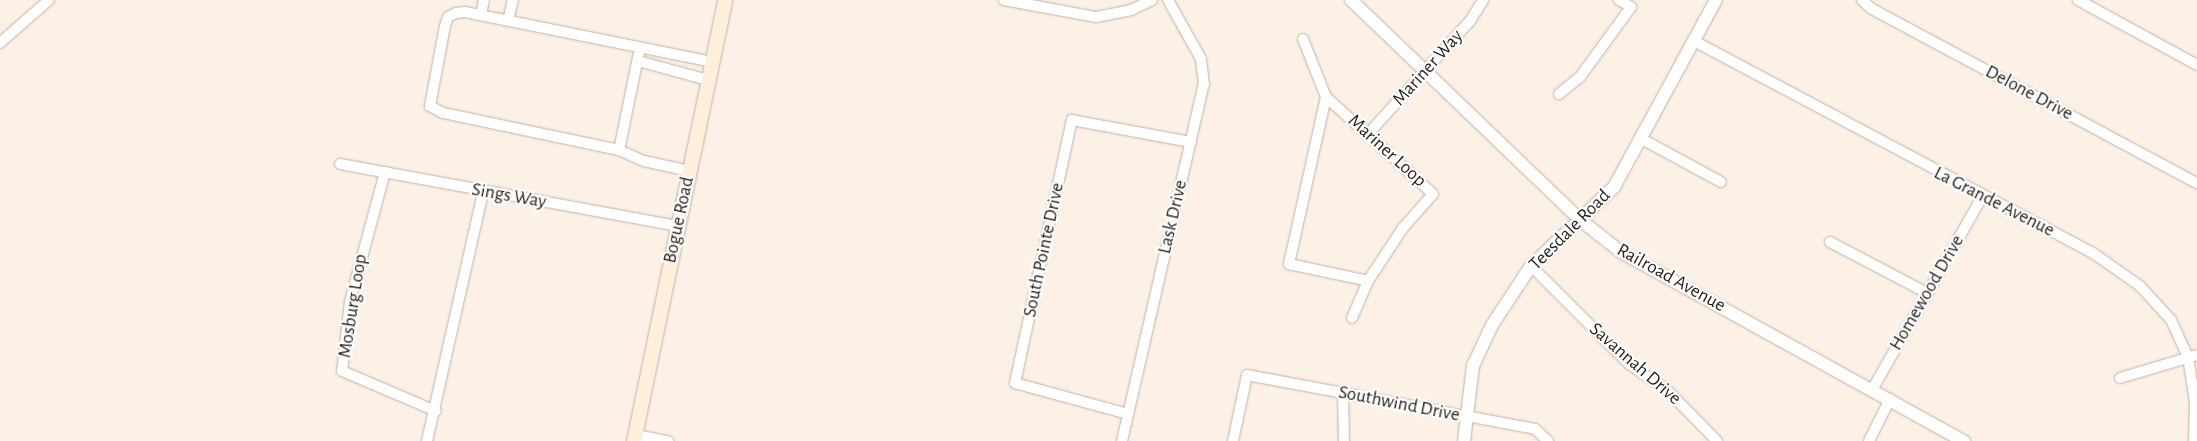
<!DOCTYPE html>
<html>
<head>
<meta charset="utf-8">
<style>
	body { margin:0 }
	#map { position:relative; width:2197px; height:441px; overflow:hidden; background:#fcf1e7; font-family:"Alegreya Sans",sans-serif }
	div>[style] { position:absolute }
	.roads { filter:drop-shadow(0 0 1px #c4b2a2) drop-shadow(0 0 1px #c4b2a2) }
	.minor>* { height:10px; margin:-5px; padding:0 5px; transform-origin:5px; border-radius:5px; background:#fff }
	.tertiary>* { height:12px; margin:-6px; padding:0 6px; transform-origin:6px; border-radius:6px; background:#fff }
	.secondary>* { height:14px; margin:-7px; padding:0 7px; transform-origin:7px; border-radius:7px; background:#feefdc }
	span { translate:-50% -50%; white-space:nowrap; text-align:center; line-height:1.15; -webkit-text-stroke:4.5px #fff; paint-order:stroke }
	.street-label { font-size:19px; color:#241e18 }
</style>
</head>
<body>
<div id="map">
	<div class="roads">
		<div class="minor">
			<i style="left:1004px;top:0;width:94px;rotate:10.5deg"></i>
			<i style="left:1096px;top:17px;width:36px;rotate:-11deg"></i>
			<i style="left:1131px;top:10px;width:23px;rotate:-25deg"></i>
			<i style="left:1862px;top:0;width:13px;rotate:42deg"></i>
			<i style="left:1872px;top:9px;width:369px;rotate:28.2deg"></i>
			<i style="left:2078px;top:0;width:136px;rotate:28.6deg"></i>
			<i style="left:481px;top:15px;width:15px;rotate:-79deg"></i>
			<i style="left:508px;top:21px;width:22px;rotate:-77deg"></i>
			<i style="left:1303px;top:39px;width:62px;rotate:68.4deg"></i>
			<i style="left:1326px;top:97px;width:171px;rotate:102.5deg"></i>
			<i style="left:1289px;top:264px;width:81px;rotate:12.1deg"></i>
			<i style="left:1368px;top:281px;width:64px;rotate:-56.6deg"></i>
			<i style="left:1403px;top:228px;width:45px;rotate:-48.6deg"></i>
			<i style="left:1433px;top:194px;width:144px;rotate:-137.8deg"></i>
			<i style="left:1694px;top:41px;width:452px;rotate:28deg"></i>
			<i style="left:2093px;top:253px;width:57px;rotate:35.1deg"></i>
			<i style="left:2140px;top:286px;width:46px;rotate:47.6deg"></i>
			<i style="left:2171px;top:320px;width:41px;rotate:65.3deg"></i>
			<i style="left:2188px;top:357px;width:45px;rotate:81deg"></i>
			<i style="left:2195px;top:401px;width:40px;rotate:91.4deg"></i>
			<i style="left:0;top:43px;width:65px;rotate:-41.3deg"></i>
			<i style="left:640px;top:48px;width:104px;rotate:101.6deg"></i>
			<i style="left:619px;top:150px;width:180px;rotate:-168.1deg"></i>
			<i style="left:443px;top:113px;width:15px;rotate:-152deg"></i>
			<i style="left:430px;top:106px;width:81px;rotate:-79.4deg"></i>
			<i style="left:445px;top:26px;width:9px;rotate:-72deg"></i>
			<i style="left:448px;top:17px;width:9px;rotate:-27deg"></i>
			<i style="left:456px;top:13px;width:9px;rotate:-6deg"></i>
			<i style="left:465px;top:12px;width:252px;rotate:11.4deg"></i>
			<i style="left:638px;top:61px;width:73px;rotate:15.2deg"></i>
			<i style="left:1559px;top:94px;width:27px;rotate:-39deg"></i>
			<i style="left:1580px;top:77px;width:87px;rotate:-53.9deg"></i>
			<i style="left:1631px;top:7px;width:14px;rotate:-150deg"></i>
			<i style="left:1369px;top:133px;width:151px;rotate:-48deg"></i>
			<i style="left:1470px;top:21px;width:25px;rotate:-58deg"></i>
			<i style="left:1640px;top:138px;width:92px;rotate:28.5deg"></i>
			<i style="left:619px;top:150px;width:27px;rotate:24deg"></i>
			<i style="left:644px;top:161px;width:46px;rotate:12.5deg"></i>
			<i style="left:340px;top:164px;width:344px;rotate:10.4deg"></i>
			<i style="left:385px;top:172px;width:135px;rotate:105.1deg"></i>
			<i style="left:350px;top:302px;width:69px;rotate:96.6deg"></i>
			<i style="left:342px;top:371px;width:102px;rotate:23.1deg"></i>
			<i style="left:1830px;top:242px;width:110px;rotate:27.7deg"></i>
			<i style="left:1531px;top:266px;width:139px;rotate:45deg"></i>
			<i style="left:1629px;top:364px;width:47px;rotate:34.7deg"></i>
			<i style="left:1668px;top:391px;width:70px;rotate:45.6deg"></i>
			<i style="left:1352px;top:318px;width:40px;rotate:-66.6deg"></i>
			<i style="left:2120px;top:378px;width:80px;rotate:-16.6deg"></i>
			<i style="left:1872px;top:390px;width:222px;rotate:-60.3deg"></i>
			<i style="left:1343px;top:393px;width:48px;rotate:88.8deg"></i>
			<i style="left:1128px;top:414px;width:117px;rotate:-164.7deg"></i>
			<i style="left:1015px;top:383px;width:269px;rotate:-77.8deg"></i>
			<i style="left:1072px;top:120px;width:121px;rotate:10.5deg"></i>
			<i style="left:636px;top:435px;width:33px;rotate:11deg"></i>
			<i style="left:427px;top:441px;width:255px;rotate:-77.3deg"></i>
			<i style="left:1122px;top:441px;width:366px;rotate:-77.1deg"></i>
			<i style="left:1204px;top:84px;width:25px;rotate:-97deg"></i>
			<i style="left:1201px;top:59px;width:68px;rotate:-119.2deg"></i>
			<i style="left:1233px;top:441px;width:67px;rotate:-78deg"></i>
			<i style="left:1247px;top:375px;width:293px;rotate:10.6deg"></i>
			<i style="left:1535px;top:429px;width:18px;rotate:43deg"></i>
			<i style="left:1869px;top:441px;width:47px;rotate:-63.4deg"></i>
		</div>
		<div class="tertiary">
			<i style="left:1351px;top:0;width:315px;rotate:43.8deg"></i>
			<i style="left:1578px;top:218px;width:55px;rotate:38.3deg"></i>
			<i style="left:1621px;top:252px;width:392px;rotate:28.9deg"></i>
			<i style="left:1464px;top:441px;width:76px;rotate:-83.2deg"></i>
			<i style="left:1473px;top:366px;width:45px;rotate:-65.1deg"></i>
			<i style="left:1492px;top:325px;width:71px;rotate:-56.5deg"></i>
			<i style="left:1531px;top:266px;width:115px;rotate:-43.6deg"></i>
			<i style="left:1614px;top:187px;width:213px;rotate:-61.4deg"></i>
		</div>
		<div class="secondary">
			<i style="left:634px;top:441px;width:450px;rotate:-78.3deg"></i>
		</div>
	</div>
	<div class="street-label">
		<span style="left:1428px;top:68px;rotate:-48deg">Mariner Way</span>
		<span style="left:2029px;top:93px;rotate:28deg">Delone Drive</span>
		<span style="left:1387px;top:151px;rotate:42deg">Mariner Loop</span>
		<span style="left:509px;top:196px;rotate:10deg">Sings Way</span>
		<span style="left:1994px;top:202px;rotate:27deg">La Grande Avenue</span>
		<span style="left:1173px;top:217px;rotate:-77deg">Lask Drive</span>
		<span style="left:679px;top:220px;rotate:-78deg">Bogue Road</span>
		<span style="left:1570px;top:230px;rotate:-45deg">Teesdale Road</span>
		<span style="left:1044px;top:250px;rotate:-78deg">South Pointe Drive</span>
		<span style="left:1671px;top:278px;rotate:29deg">Railroad Avenue</span>
		<span style="left:1927px;top:293px;rotate:-60deg">Homewood Drive</span>
		<span style="left:353px;top:306px;rotate:-81deg">Mosburg Loop</span>
		<span style="left:1635px;top:364px;rotate:41deg">Savannah Drive</span>
		<span style="left:1399px;top:404px;rotate:11deg">Southwind Drive</span>
	</div>
</div>
</body>
</html>
